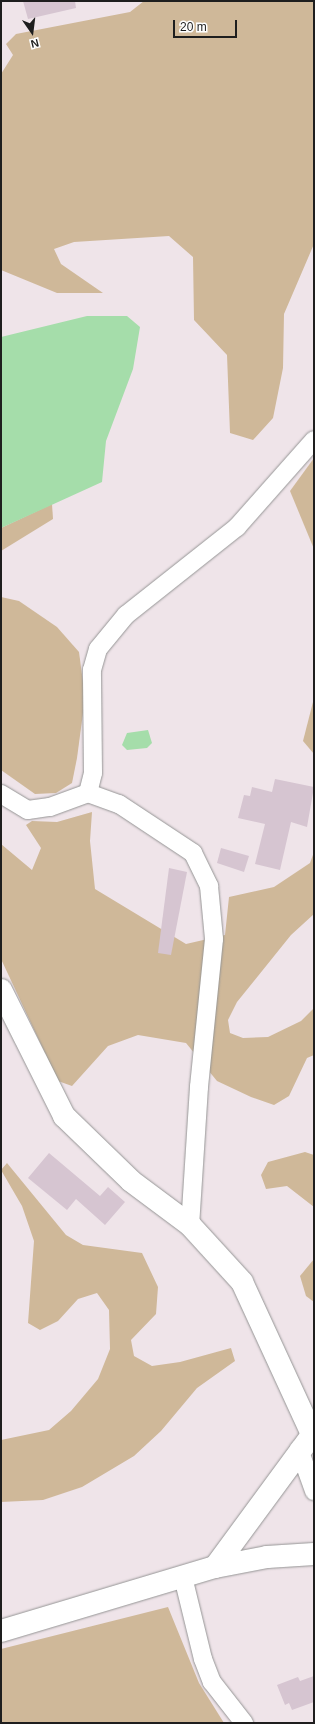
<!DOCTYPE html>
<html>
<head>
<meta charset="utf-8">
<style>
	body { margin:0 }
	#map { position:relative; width:315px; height:1724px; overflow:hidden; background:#efe4e9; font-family:Arial,sans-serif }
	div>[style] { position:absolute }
	.forest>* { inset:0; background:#cfb899 }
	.water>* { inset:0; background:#a5ddaa }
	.building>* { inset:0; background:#d6c5d1 }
	.roads { filter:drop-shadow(0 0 1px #959595) drop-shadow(0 0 1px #959595) }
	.minor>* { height:18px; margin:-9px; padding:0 9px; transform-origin:9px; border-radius:9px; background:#fff }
	.tertiary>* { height:22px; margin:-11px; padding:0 11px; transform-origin:11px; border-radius:11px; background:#fff }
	span { translate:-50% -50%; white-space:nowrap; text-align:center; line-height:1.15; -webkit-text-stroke:4px #fff; paint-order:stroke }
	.frame { position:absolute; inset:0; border:2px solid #1e1e1e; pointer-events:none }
	.north { position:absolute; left:12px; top:12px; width:40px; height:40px; -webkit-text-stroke:3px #fff; paint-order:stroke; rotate:166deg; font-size:11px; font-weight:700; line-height:16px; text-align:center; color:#1e1e1e }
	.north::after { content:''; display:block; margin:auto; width:14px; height:18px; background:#1e1e1e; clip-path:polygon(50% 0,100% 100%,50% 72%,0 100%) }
	.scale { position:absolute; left:173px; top:20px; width:64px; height:18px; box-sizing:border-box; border:2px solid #1e1e1e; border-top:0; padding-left:5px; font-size:12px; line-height:14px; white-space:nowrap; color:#1e1e1e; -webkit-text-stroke:3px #fff; paint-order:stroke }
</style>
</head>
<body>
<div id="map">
	<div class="forest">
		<i style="clip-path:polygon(144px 1px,314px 1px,314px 244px,284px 314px,283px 368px,273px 418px,253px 440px,230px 433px,227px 355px,194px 320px,193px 257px,169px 236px,74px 242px,54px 249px,61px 264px,103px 293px,57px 293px,1px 270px,1px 74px,13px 55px,6px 44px,16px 34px,130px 12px)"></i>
		<i style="clip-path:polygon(314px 458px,314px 549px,290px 491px)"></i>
		<i style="clip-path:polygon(52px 504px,53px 519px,1px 551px,1px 528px)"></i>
		<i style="clip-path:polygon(1px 597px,19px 601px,57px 627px,79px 652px,85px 698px,77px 758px,72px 783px,56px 793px,35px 794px,1px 770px)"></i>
		<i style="clip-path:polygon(314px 698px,314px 754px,303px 741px)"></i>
		<i style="clip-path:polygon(92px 812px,90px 841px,95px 889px,186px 944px,225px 935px,229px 897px,274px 887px,310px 863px,314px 852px,314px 914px,291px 935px,237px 1002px,228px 1020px,230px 1033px,243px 1038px,268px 1037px,301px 1021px,314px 1008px,314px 1055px,307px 1058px,289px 1096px,274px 1105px,251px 1097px,217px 1081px,186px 1043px,138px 1035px,108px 1046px,72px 1086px,58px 1081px,1px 959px,1px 844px,32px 870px,41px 848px,26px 825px,32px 821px,57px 822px)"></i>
		<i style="clip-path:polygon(305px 1152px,314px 1155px,314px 1207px,287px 1186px,266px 1189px,261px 1175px,268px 1162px)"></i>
		<i style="clip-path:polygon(7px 1163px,66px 1235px,83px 1245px,142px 1253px,158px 1287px,156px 1314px,131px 1340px,134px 1356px,152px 1366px,180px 1362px,231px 1348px,235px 1361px,197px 1388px,161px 1431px,134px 1456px,82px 1487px,43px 1500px,1px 1502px,1px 1440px,49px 1430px,71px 1411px,98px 1379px,110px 1349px,109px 1310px,97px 1293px,78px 1299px,58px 1321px,40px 1330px,28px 1323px,34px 1241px,22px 1206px,1px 1170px)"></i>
		<i style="clip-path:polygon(314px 1259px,314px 1302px,306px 1296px,300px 1276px)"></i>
		<i style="clip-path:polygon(168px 1607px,199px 1683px,224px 1723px,1px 1723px,1px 1649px)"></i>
	</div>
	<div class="water">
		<i style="clip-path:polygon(87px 316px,127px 316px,140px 327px,133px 369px,106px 441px,102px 482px,1px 528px,1px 337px)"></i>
		<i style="clip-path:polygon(148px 730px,152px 743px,147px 748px,127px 750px,122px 745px,127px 733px)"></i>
	</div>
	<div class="building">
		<i style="clip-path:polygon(23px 1px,75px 1px,76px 8px,28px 19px)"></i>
		<i style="clip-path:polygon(275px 779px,314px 787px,307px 827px,291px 822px,280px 870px,255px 864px,265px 824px,238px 818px,244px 795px,250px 796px,252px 787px,272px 792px)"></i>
		<i style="clip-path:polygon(221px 848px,249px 856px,244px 872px,217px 863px)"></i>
		<i style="clip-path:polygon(169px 868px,187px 872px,171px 955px,158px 953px)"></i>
		<i style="clip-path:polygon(49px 1153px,100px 1196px,108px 1187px,125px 1202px,105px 1225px,76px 1199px,67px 1210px,28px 1178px)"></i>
		<i style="clip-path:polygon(314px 1676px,314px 1702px,292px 1710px,289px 1703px,285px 1705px,277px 1685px,298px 1677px,300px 1681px)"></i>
	</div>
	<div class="roads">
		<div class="minor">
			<i style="left:88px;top:793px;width:33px;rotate:20deg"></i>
			<i style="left:119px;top:804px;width:89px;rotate:33.5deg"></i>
			<i style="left:193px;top:853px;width:37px;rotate:64deg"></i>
			<i style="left:209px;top:886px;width:53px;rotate:84.6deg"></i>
			<i style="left:214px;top:939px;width:149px;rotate:95.8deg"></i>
			<i style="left:199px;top:1087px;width:138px;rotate:93.7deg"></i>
			<i style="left:1px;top:794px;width:31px;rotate:31deg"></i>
			<i style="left:28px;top:810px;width:22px;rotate:-8deg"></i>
			<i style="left:50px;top:807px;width:40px;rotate:-20.2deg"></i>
			<i style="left:88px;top:793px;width:21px;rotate:-76deg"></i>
			<i style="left:93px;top:773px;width:103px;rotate:-90.6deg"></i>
			<i style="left:92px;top:670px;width:22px;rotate:-74deg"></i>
			<i style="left:98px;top:649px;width:44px;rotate:-50.5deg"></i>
			<i style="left:126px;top:615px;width:142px;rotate:-38.4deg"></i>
			<i style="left:237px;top:527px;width:116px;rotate:-48.5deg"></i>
			<i style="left:299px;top:1449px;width:45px;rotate:70.3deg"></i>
			<i style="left:183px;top:1577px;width:84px;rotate:76.3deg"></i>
			<i style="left:203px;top:1659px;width:25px;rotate:69deg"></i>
			<i style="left:212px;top:1682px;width:52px;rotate:52deg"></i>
		</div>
		<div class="tertiary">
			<i style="left:1px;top:990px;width:141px;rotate:63.4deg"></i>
			<i style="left:64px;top:1116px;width:93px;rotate:44.1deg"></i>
			<i style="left:131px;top:1181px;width:74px;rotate:36.7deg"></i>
			<i style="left:190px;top:1225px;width:77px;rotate:47.6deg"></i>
			<i style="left:242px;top:1282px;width:167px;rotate:65.3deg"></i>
			<i style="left:215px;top:1567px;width:167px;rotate:-53.7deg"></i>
			<i style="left:1px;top:1631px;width:223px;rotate:-16.7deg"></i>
			<i style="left:215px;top:1567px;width:53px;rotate:-10.9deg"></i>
			<i style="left:267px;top:1557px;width:47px;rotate:-3.7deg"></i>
		</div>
	</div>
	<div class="frame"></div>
	<div class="north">N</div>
	<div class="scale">20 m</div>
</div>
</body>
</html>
